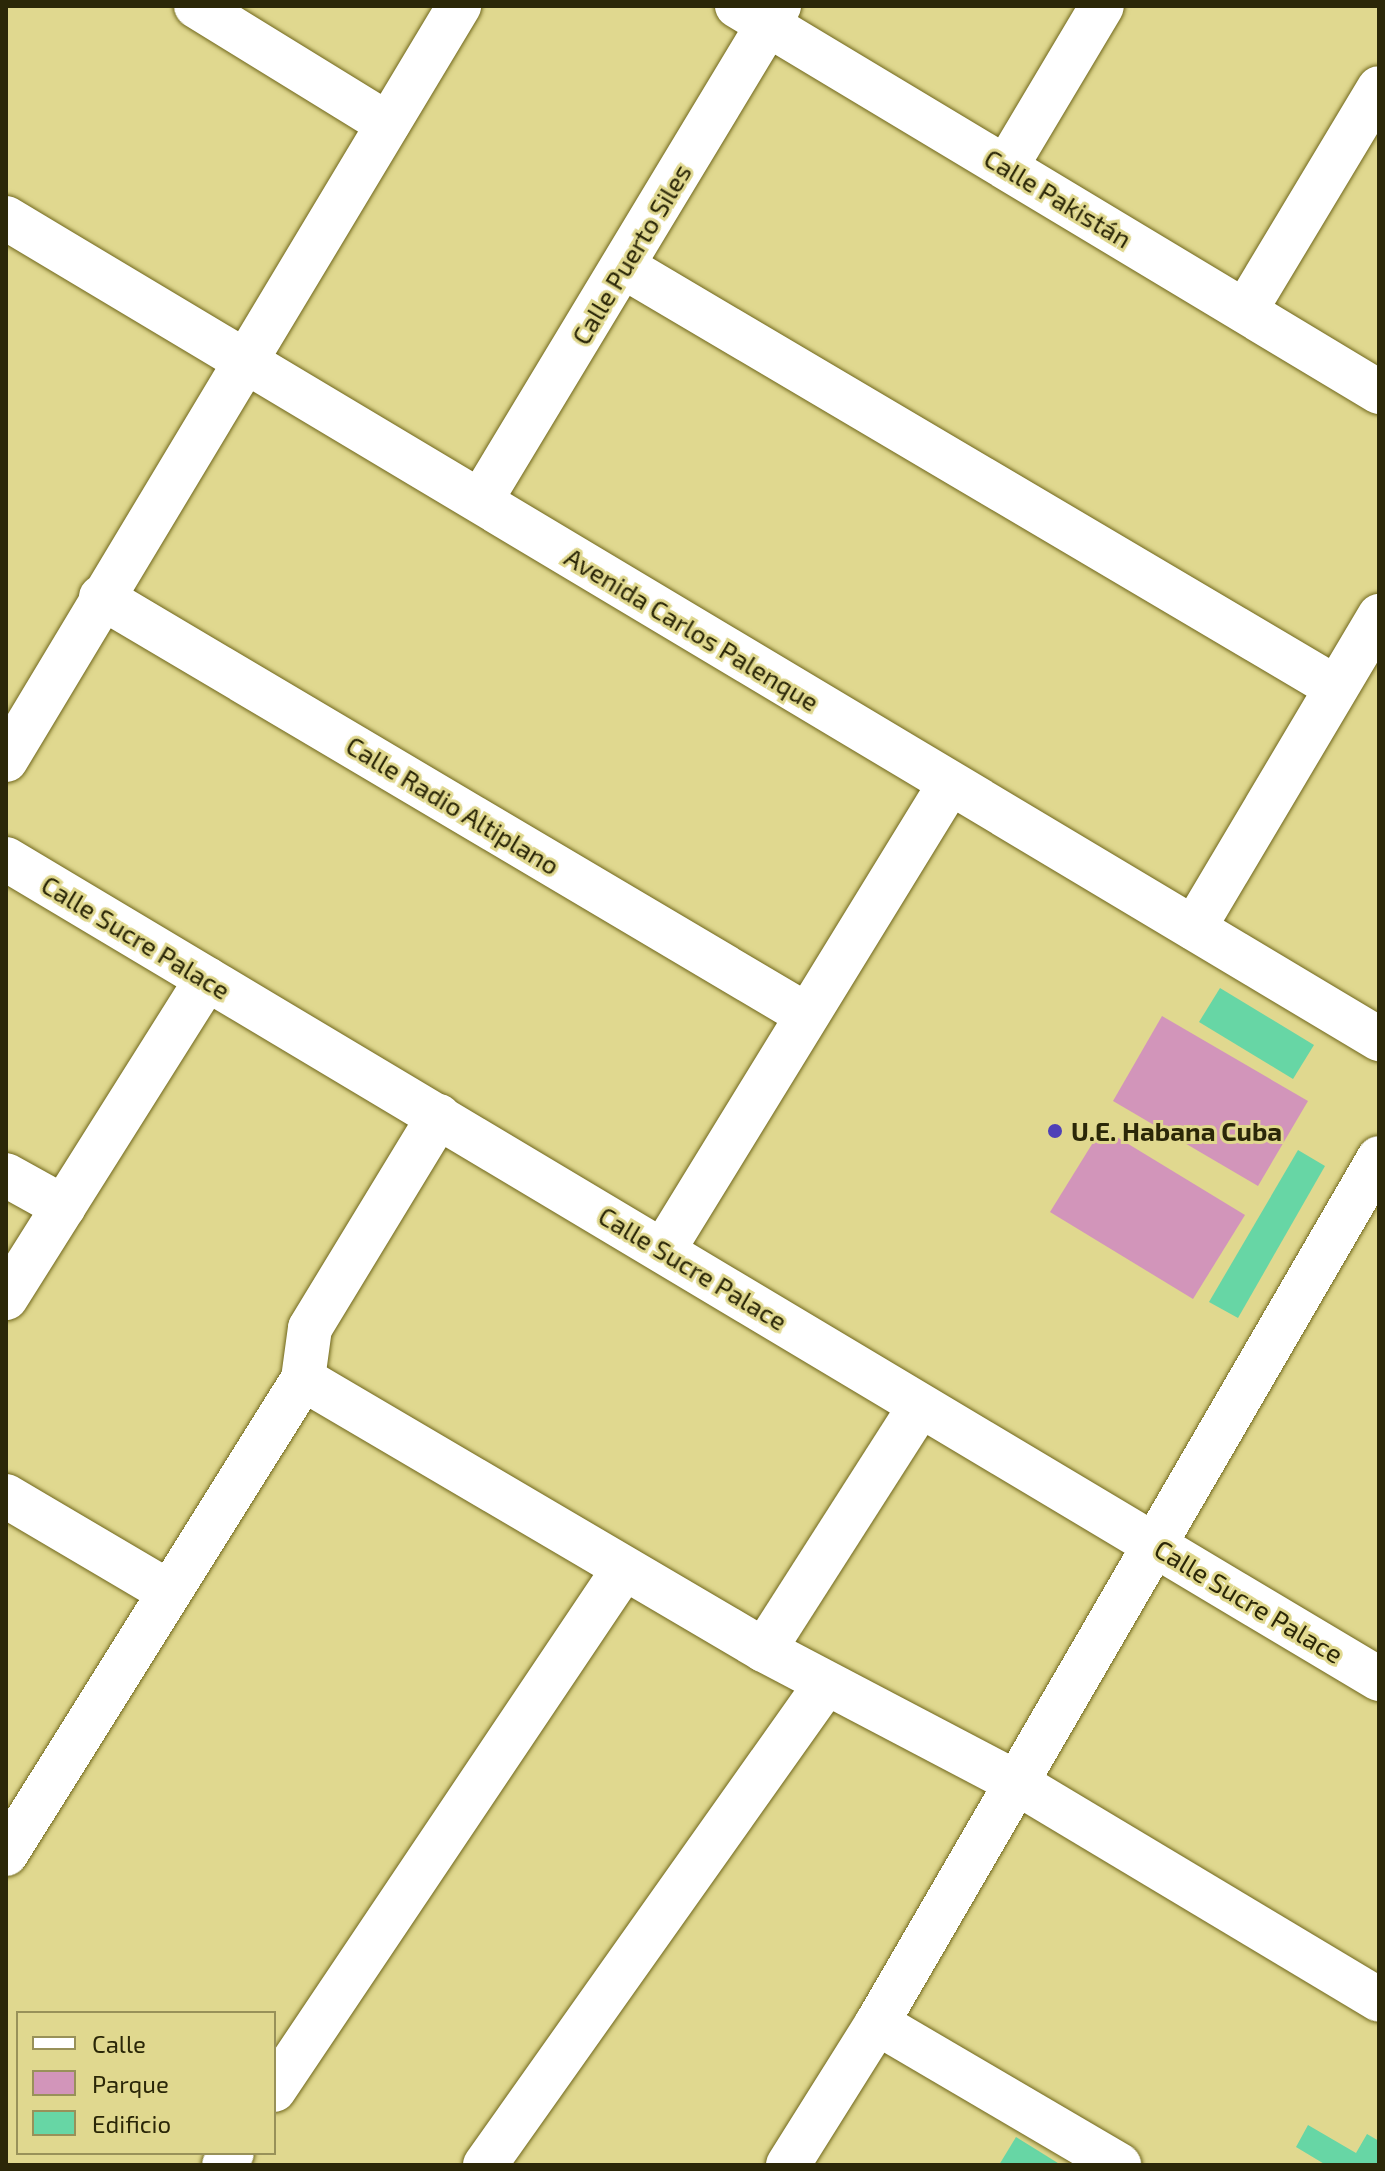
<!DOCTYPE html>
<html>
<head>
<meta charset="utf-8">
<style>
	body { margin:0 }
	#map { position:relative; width:1385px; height:2171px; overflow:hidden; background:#e0d88f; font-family:"Exo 2",sans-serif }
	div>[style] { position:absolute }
	.green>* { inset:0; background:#d295ba }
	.building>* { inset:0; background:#67d6a5 }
	.roads { filter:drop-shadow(0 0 2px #70671c) drop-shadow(0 0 2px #70671c) }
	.minor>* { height:44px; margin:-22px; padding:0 22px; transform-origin:22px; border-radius:22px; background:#fff }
	.dots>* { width:22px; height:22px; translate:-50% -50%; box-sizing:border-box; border:4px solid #e0d88f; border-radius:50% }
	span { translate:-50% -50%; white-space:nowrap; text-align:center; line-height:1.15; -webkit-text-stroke:6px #e0d88f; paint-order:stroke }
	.street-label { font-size:26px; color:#2b2708 }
	.poi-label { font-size:26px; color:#2b2708; font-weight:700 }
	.left { translate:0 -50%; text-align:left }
	.frame { position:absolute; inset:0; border:8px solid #2b2708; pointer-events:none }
	.legend { position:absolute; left:16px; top:2011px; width:260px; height:144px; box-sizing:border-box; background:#e0d88f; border:2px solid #989159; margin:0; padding:10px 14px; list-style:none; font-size:24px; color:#2b2708 }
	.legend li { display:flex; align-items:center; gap:16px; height:40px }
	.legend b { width:40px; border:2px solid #989159 }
</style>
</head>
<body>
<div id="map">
	<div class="green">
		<i style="clip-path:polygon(1162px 1016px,1308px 1101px,1258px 1186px,1113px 1101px)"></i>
		<i style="clip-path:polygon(1102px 1128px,1245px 1215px,1193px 1299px,1050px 1212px)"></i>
	</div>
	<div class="building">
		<i style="clip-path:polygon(1220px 988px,1314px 1045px,1293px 1079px,1199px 1022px)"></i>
		<i style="clip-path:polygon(1298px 1150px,1325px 1166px,1238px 1318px,1209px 1302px)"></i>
		<i style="clip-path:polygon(1308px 2125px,1356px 2153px,1367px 2134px,1379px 2141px,1379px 2165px,1326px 2165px,1296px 2147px)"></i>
		<i style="clip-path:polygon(1016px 2137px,1037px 2150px,1061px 2165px,999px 2165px)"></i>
	</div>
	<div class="roads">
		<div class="minor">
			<i style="left:196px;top:6px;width:225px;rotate:31.6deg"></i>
			<i style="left:737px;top:6px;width:749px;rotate:31.02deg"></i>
			<i style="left:1006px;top:167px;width:187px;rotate:-59.2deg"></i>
			<i style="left:6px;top:218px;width:1600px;rotate:30.88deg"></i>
			<i style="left:624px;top:267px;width:826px;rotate:30.57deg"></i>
			<i style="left:1245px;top:311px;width:260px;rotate:-59deg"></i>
			<i style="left:481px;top:500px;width:577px;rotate:-58.9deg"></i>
			<i style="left:101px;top:597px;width:818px;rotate:30.64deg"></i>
			<i style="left:6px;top:760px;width:880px;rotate:-59deg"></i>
			<i style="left:6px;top:859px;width:1599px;rotate:30.85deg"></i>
			<i style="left:1194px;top:928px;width:363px;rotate:-59.3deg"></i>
			<i style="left:6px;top:1175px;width:66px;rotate:28.9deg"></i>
			<i style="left:664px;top:1249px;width:545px;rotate:-58.44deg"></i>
			<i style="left:6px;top:1298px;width:377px;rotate:-57.8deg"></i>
			<i style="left:303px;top:1379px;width:535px;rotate:30.45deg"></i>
			<i style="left:764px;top:1650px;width:286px;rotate:27.7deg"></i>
			<i style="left:1017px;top:1783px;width:422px;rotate:30.9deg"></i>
			<i style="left:6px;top:1496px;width:189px;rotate:30.5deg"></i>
			<i style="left:764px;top:1650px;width:287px;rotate:-57.4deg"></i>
			<i style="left:6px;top:1854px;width:560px;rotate:-57.98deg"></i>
			<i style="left:303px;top:1379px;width:51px;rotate:-82.2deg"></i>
			<i style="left:310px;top:1328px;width:248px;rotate:-58.7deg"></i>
			<i style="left:877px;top:2023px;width:281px;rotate:30.4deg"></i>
			<i style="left:274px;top:2090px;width:626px;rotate:-56.13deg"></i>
			<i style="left:224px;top:2165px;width:14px;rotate:-56deg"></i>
			<i style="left:485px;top:2165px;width:588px;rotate:-54.69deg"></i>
			<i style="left:788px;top:2165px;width:168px;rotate:-57.9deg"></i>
			<i style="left:877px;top:2023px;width:1000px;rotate:-59.87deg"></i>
		</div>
	</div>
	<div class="dots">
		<i style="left:1055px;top:1131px;background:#4f40b7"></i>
	</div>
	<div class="street-label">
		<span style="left:1058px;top:198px;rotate:31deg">Calle Pakistán</span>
		<span style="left:631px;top:254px;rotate:-59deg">Calle Puerto Siles</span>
		<span style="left:692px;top:629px;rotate:31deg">Avenida Carlos Palenque</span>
		<span style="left:453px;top:805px;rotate:31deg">Calle Radio Altiplano</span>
		<span style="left:136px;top:937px;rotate:31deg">Calle Sucre Palace</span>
		<span style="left:693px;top:1268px;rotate:31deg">Calle Sucre Palace</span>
		<span style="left:1249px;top:1601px;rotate:31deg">Calle Sucre Palace</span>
	</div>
	<div class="poi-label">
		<span class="left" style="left:1071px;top:1131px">U.E. Habana Cuba</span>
	</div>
	<div class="frame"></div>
	<ul class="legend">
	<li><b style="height:10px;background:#fff"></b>Calle</li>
	<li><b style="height:22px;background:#d295ba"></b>Parque</li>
	<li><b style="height:22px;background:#67d6a5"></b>Edificio</li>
	</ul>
</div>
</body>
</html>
